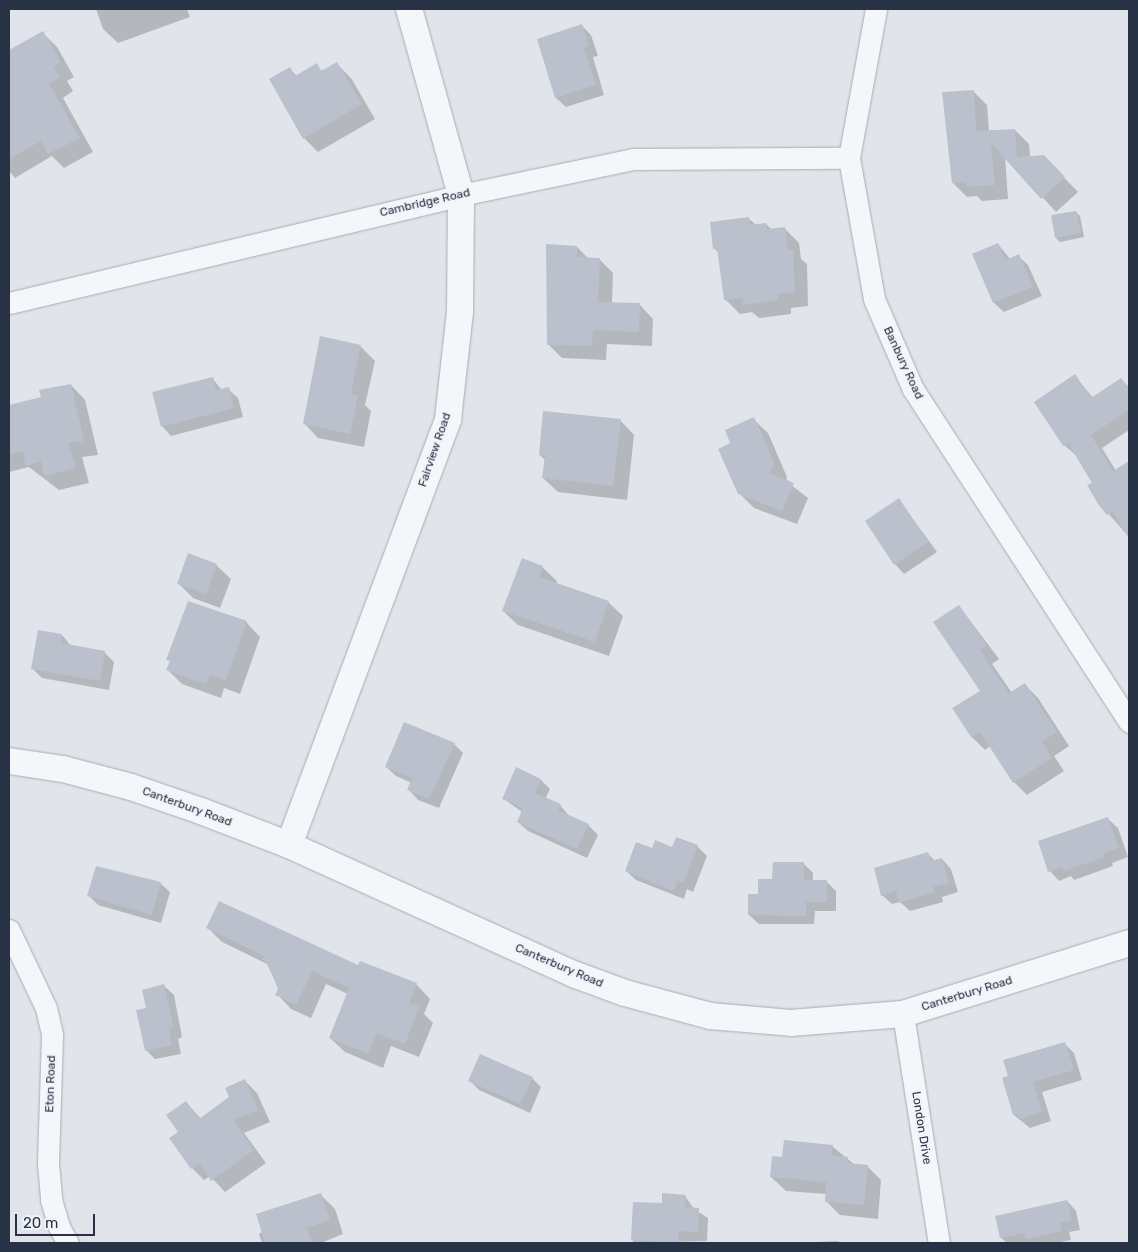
<!DOCTYPE html>
<html>
<head>
<meta charset="utf-8">
<style>
	body { margin:0 }
	#map { position:relative; width:1138px; height:1252px; overflow:hidden; background:#e1e5eb; font-family:Rubik,sans-serif }
	div>[style] { position:absolute }
	.shadow>* { inset:0; background:#0003 }
	.building>* { inset:0; background:#bac1cc }
	.roads { filter:drop-shadow(0 0 1px #a5acb6) drop-shadow(0 0 1px #a5acb6) }
	.minor>* { height:21px; margin:-10.5px; padding:0 10.5px; transform-origin:10.5px; border-radius:10.5px; background:#f4f6f9 }
	.tertiary>* { height:26px; margin:-13px; padding:0 13px; transform-origin:13px; border-radius:13px; background:#f4f6f9 }
	span { translate:-50% -50%; white-space:nowrap; text-align:center; line-height:1.15; -webkit-text-stroke:4.5px #f1f4f8; paint-order:stroke }
	.street-label { font-size:12px; color:#273245 }
	.frame { position:absolute; inset:0; border:10px solid #273245; pointer-events:none }
	.scale { position:absolute; left:15px; top:1214px; width:80px; height:22px; box-sizing:border-box; border:2px solid #273245; border-top:0; padding-left:6px; font-size:15px; line-height:18px; white-space:nowrap; color:#273245; -webkit-text-stroke:4px #f1f4f8; paint-order:stroke }
</style>
</head>
<body>
<div id="map">
	<div class="shadow">
		<i style="clip-path:polygon(96px 9px,187px 9px,190px 17px,118px 43px,103px 29px)"></i>
		<i style="clip-path:polygon(582px 26px,591px 35px,598px 56px,593px 57px,604px 95px,566px 107px,556px 98px,538px 40px)"></i>
		<i style="clip-path:polygon(43px 33px,57px 47px,74px 77px,67px 81px,73px 91px,63px 98px,93px 152px,64px 168px,52px 156px,15px 178px,9px 171px,9px 51px)"></i>
		<i style="clip-path:polygon(337px 64px,351px 78px,375px 119px,318px 152px,304px 138px,290px 69px,297px 76px,316px 65px,323px 72px)"></i>
		<i style="clip-path:polygon(973px 91px,987px 105px,989px 132px,1015px 130px,1029px 144px,1030px 157px,1043px 156px,1078px 192px,1056px 212px,1005px 156px,1008px 199px,982px 201px,977px 196px,967px 197px,953px 183px)"></i>
		<i style="clip-path:polygon(1076px 212px,1080px 216px,1084px 237px,1060px 242px,1056px 238px)"></i>
		<i style="clip-path:polygon(748px 218px,756px 225px,766px 224px,772px 230px,785px 229px,799px 243px,801px 259px,807px 264px,808px 306px,791px 308px,791px 314px,759px 318px,752px 312px,740px 314px,725px 299px,719px 253px,714px 248px)"></i>
		<i style="clip-path:polygon(998px 244px,1010px 259px,1018px 256px,1028px 265px,1042px 296px,1004px 312px,994px 303px,973px 255px)"></i>
		<i style="clip-path:polygon(577px 247px,589px 259px,599px 259px,613px 273px,612px 303px,639px 304px,653px 319px,652px 346px,607px 344px,606px 360px,562px 358px,548px 344px)"></i>
		<i style="clip-path:polygon(360px 346px,375px 361px,365px 405px,371px 411px,364px 447px,318px 438px,304px 423px)"></i>
		<i style="clip-path:polygon(1075px 376px,1093px 398px,1121px 379px,1129px 387px,1129px 430px,1102px 448px,1116px 471px,1127px 464px,1129px 466px,1129px 537px,1099px 503px,1094px 483px,1078px 457px,1064px 445px)"></i>
		<i style="clip-path:polygon(212px 378px,222px 390px,228px 389px,238px 398px,243px 417px,171px 436px,162px 426px)"></i>
		<i style="clip-path:polygon(71px 385px,85px 400px,98px 455px,82px 457px,89px 483px,59px 490px,29px 467px,9px 472px,9px 406px,43px 398px)"></i>
		<i style="clip-path:polygon(753px 419px,768px 433px,787px 477px,786px 481px,808px 498px,797px 524px,754px 508px,739px 493px,732px 444px)"></i>
		<i style="clip-path:polygon(620px 420px,634px 435px,627px 500px,558px 492px,543px 478px,545px 460px,540px 455px)"></i>
		<i style="clip-path:polygon(899px 500px,937px 552px,904px 574px,895px 564px)"></i>
		<i style="clip-path:polygon(216px 565px,231px 579px,220px 608px,193px 598px,178px 583px)"></i>
		<i style="clip-path:polygon(542px 567px,557px 581px,556px 584px,608px 602px,623px 616px,609px 656px,518px 625px,503px 611px)"></i>
		<i style="clip-path:polygon(959px 606px,999px 659px,992px 664px,1012px 693px,1025px 685px,1038px 698px,1069px 746px,1054px 756px,1064px 771px,1027px 795px,1014px 782px,990px 746px,985px 750px,972px 737px,954px 709px,981px 691px)"></i>
		<i style="clip-path:polygon(246px 622px,260px 637px,240px 694px,224px 688px,221px 698px,182px 684px,168px 670px,171px 662px,168px 659px)"></i>
		<i style="clip-path:polygon(62px 635px,71px 646px,104px 652px,114px 662px,109px 690px,42px 678px,33px 669px)"></i>
		<i style="clip-path:polygon(454px 744px,463px 753px,439px 808px,418px 800px,409px 790px,412px 783px,396px 776px,386px 767px)"></i>
		<i style="clip-path:polygon(541px 780px,550px 789px,545px 799px,560px 805px,569px 816px,588px 825px,598px 835px,587px 858px,528px 831px,518px 822px,522px 812px,504px 799px)"></i>
		<i style="clip-path:polygon(1108px 819px,1118px 828px,1128px 857px,1112px 863px,1113px 866px,1074px 880px,1071px 876px,1059px 881px,1050px 871px)"></i>
		<i style="clip-path:polygon(697px 846px,707px 856px,693px 892px,687px 889px,684px 899px,636px 880px,626px 871px,653px 850px)"></i>
		<i style="clip-path:polygon(928px 854px,935px 861px,942px 859px,951px 869px,958px 892px,942px 897px,943px 902px,910px 911px,900px 902px,892px 904px,882px 895px)"></i>
		<i style="clip-path:polygon(803px 863px,813px 873px,813px 881px,827px 882px,836px 891px,836px 911px,815px 911px,814px 924px,759px 924px,749px 915px,760px 895px,774px 880px)"></i>
		<i style="clip-path:polygon(160px 883px,170px 892px,161px 923px,98px 905px,89px 896px)"></i>
		<i style="clip-path:polygon(208px 928px,416px 984px,430px 999px,424px 1014px,433px 1023px,419px 1057px,391px 1046px,383px 1068px,345px 1052px,330px 1038px,348px 994px,326px 984px,311px 1018px,291px 1009px,277px 994px,279px 989px,267px 964px,222px 942px)"></i>
		<i style="clip-path:polygon(164px 986px,174px 995px,182px 1037px,178px 1039px,181px 1054px,155px 1059px,146px 1050px,147px 1009px)"></i>
		<i style="clip-path:polygon(1064px 1043px,1074px 1053px,1082px 1080px,1042px 1092px,1051px 1121px,1030px 1128px,1014px 1115px,1003px 1079px)"></i>
		<i style="clip-path:polygon(532px 1078px,541px 1087px,530px 1113px,479px 1090px,470px 1081px)"></i>
		<i style="clip-path:polygon(245px 1081px,257px 1093px,270px 1122px,244px 1133px,266px 1163px,225px 1192px,210px 1176px,204px 1180px,192px 1168px,180px 1132px,186px 1102px,201px 1119px,230px 1098px)"></i>
		<i style="clip-path:polygon(833px 1147px,855px 1165px,867px 1166px,881px 1180px,878px 1219px,840px 1215px,826px 1201px,826px 1194px,786px 1191px,771px 1177px,783px 1158px)"></i>
		<i style="clip-path:polygon(321px 1195px,335px 1209px,343px 1234px,321px 1243px,262px 1243px,259px 1234px)"></i>
		<i style="clip-path:polygon(685px 1196px,694px 1209px,708px 1218px,707px 1241px,635px 1243px,632px 1240px)"></i>
		<i style="clip-path:polygon(1067px 1201px,1076px 1211px,1080px 1230px,1069px 1232px,1071px 1240px,1056px 1243px,1007px 1243px,1001px 1238px)"></i>
		<i style="clip-path:polygon(838px 1241px,841px 1243px,817px 1243px,817px 1242px)"></i>
	</div>
	<div class="building">
		<i style="clip-path:polygon(582px 24px,589px 46px,584px 48px,596px 85px,555px 98px,537px 39px)"></i>
		<i style="clip-path:polygon(43px 31px,61px 62px,54px 67px,60px 77px,49px 84px,80px 138px,48px 154px,41px 141px,9px 159px,9px 50px)"></i>
		<i style="clip-path:polygon(337px 62px,362px 104px,303px 139px,269px 79px,290px 67px,295px 76px,317px 63px,321px 71px)"></i>
		<i style="clip-path:polygon(974px 90px,976px 131px,1015px 129px,1017px 157px,1044px 155px,1065px 177px,1041px 199px,991px 143px,995px 185px,966px 187px,966px 182px,952px 183px,942px 92px)"></i>
		<i style="clip-path:polygon(1076px 211px,1081px 233px,1055px 238px,1051px 215px)"></i>
		<i style="clip-path:polygon(749px 217px,750px 225px,766px 223px,767px 229px,785px 227px,788px 250px,793px 249px,795px 292px,777px 294px,778px 300px,743px 305px,742px 298px,724px 300px,717px 248px,713px 249px,710px 222px)"></i>
		<i style="clip-path:polygon(998px 243px,1006px 260px,1019px 254px,1033px 287px,993px 303px,972px 254px)"></i>
		<i style="clip-path:polygon(546px 244px,577px 246px,577px 257px,600px 258px,598px 302px,640px 303px,639px 332px,593px 330px,592px 346px,547px 345px)"></i>
		<i style="clip-path:polygon(320px 336px,361px 345px,351px 394px,358px 396px,350px 434px,303px 424px)"></i>
		<i style="clip-path:polygon(1075px 374px,1091px 398px,1121px 378px,1129px 389px,1129px 410px,1091px 435px,1113px 471px,1129px 461px,1129px 539px,1113px 512px,1107px 515px,1098px 504px,1087px 485px,1092px 483px,1068px 443px,1063px 446px,1034px 402px)"></i>
		<i style="clip-path:polygon(213px 377px,216px 390px,229px 387px,234px 408px,161px 427px,152px 392px)"></i>
		<i style="clip-path:polygon(71px 384px,84px 441px,68px 443px,76px 468px,44px 476px,41px 461px,26px 466px,23px 451px,9px 454px,9px 405px,41px 397px,39px 390px)"></i>
		<i style="clip-path:polygon(543px 411px,621px 419px,613px 486px,542px 478px,545px 456px,539px 455px)"></i>
		<i style="clip-path:polygon(754px 417px,774px 462px,770px 473px,794px 483px,782px 511px,738px 494px,718px 449px,730px 443px,725px 430px)"></i>
		<i style="clip-path:polygon(899px 498px,928px 542px,894px 565px,865px 521px)"></i>
		<i style="clip-path:polygon(188px 553px,217px 564px,206px 594px,177px 584px)"></i>
		<i style="clip-path:polygon(522px 558px,543px 566px,539px 577px,609px 601px,595px 642px,502px 611px)"></i>
		<i style="clip-path:polygon(188px 601px,247px 621px,226px 680px,210px 675px,206px 684px,166px 670px,170px 661px,166px 660px)"></i>
		<i style="clip-path:polygon(959px 605px,987px 646px,980px 650px,1009px 693px,1025px 683px,1057px 732px,1042px 742px,1052px 758px,1013px 783px,980px 732px,971px 737px,952px 708px,980px 691px,933px 622px)"></i>
		<i style="clip-path:polygon(38px 630px,62px 634px,61px 643px,105px 651px,100px 681px,31px 669px)"></i>
		<i style="clip-path:polygon(404px 722px,455px 743px,429px 799px,407px 790px,412px 778px,385px 767px)"></i>
		<i style="clip-path:polygon(516px 767px,541px 779px,535px 793px,561px 804px,558px 810px,589px 824px,577px 849px,517px 822px,523px 808px,502px 799px)"></i>
		<i style="clip-path:polygon(1108px 817px,1119px 848px,1103px 853px,1105px 857px,1063px 871px,1062px 867px,1048px 872px,1038px 841px)"></i>
		<i style="clip-path:polygon(676px 837px,698px 845px,683px 883px,678px 881px,674px 891px,625px 871px,636px 842px,652px 848px,655px 840px,672px 847px)"></i>
		<i style="clip-path:polygon(928px 852px,931px 861px,942px 858px,949px 883px,933px 887px,935px 892px,899px 903px,896px 891px,881px 896px,874px 868px)"></i>
		<i style="clip-path:polygon(773px 862px,804px 862px,804px 880px,827px 880px,827px 902px,806px 902px,806px 916px,748px 915px,748px 894px,758px 894px,758px 879px,772px 879px)"></i>
		<i style="clip-path:polygon(96px 866px,161px 882px,152px 915px,87px 896px)"></i>
		<i style="clip-path:polygon(219px 901px,358px 965px,360px 961px,417px 983px,409px 1003px,419px 1007px,405px 1044px,377px 1033px,368px 1054px,329px 1038px,349px 988px,312px 971px,296px 1005px,275px 995px,278px 989px,268px 964px,262px 960px,264px 956px,206px 928px)"></i>
		<i style="clip-path:polygon(164px 984px,174px 1028px,169px 1029px,172px 1045px,145px 1051px,136px 1010px,146px 1008px,142px 990px)"></i>
		<i style="clip-path:polygon(1065px 1042px,1074px 1070px,1033px 1082px,1042px 1112px,1020px 1119px,1018px 1114px,1013px 1115px,1002px 1078px,1008px 1076px,1003px 1060px)"></i>
		<i style="clip-path:polygon(480px 1054px,533px 1077px,520px 1104px,468px 1081px)"></i>
		<i style="clip-path:polygon(245px 1079px,258px 1110px,233px 1120px,254px 1150px,211px 1181px,199px 1163px,191px 1169px,169px 1138px,178px 1132px,166px 1115px,186px 1101px,199px 1119px,229px 1097px,225px 1088px)"></i>
		<i style="clip-path:polygon(784px 1140px,833px 1145px,832px 1155px,848px 1157px,847px 1163px,868px 1165px,864px 1205px,825px 1202px,826px 1182px,770px 1177px,772px 1156px,782px 1157px)"></i>
		<i style="clip-path:polygon(321px 1193px,330px 1220px,307px 1228px,312px 1243px,265px 1243px,256px 1214px)"></i>
		<i style="clip-path:polygon(662px 1193px,686px 1195px,685px 1207px,699px 1208px,698px 1232px,679px 1231px,678px 1243px,631px 1240px,633px 1202px,662px 1203px)"></i>
		<i style="clip-path:polygon(1067px 1200px,1072px 1221px,1060px 1223px,1062px 1231px,1026px 1239px,1024px 1233px,1000px 1238px,995px 1216px)"></i>
	</div>
	<div class="roads">
		<div class="minor">
			<i style="left:876px;top:9px;width:151px;rotate:100.3deg"></i>
			<i style="left:849px;top:158px;width:143px;rotate:79.9deg"></i>
			<i style="left:874px;top:299px;width:98px;rotate:66.6deg"></i>
			<i style="left:913px;top:389px;width:397px;rotate:57deg"></i>
			<i style="left:9px;top:303px;width:465px;rotate:-13.4deg"></i>
			<i style="left:461px;top:195px;width:176px;rotate:-11.8deg"></i>
			<i style="left:633px;top:159px;width:216px;rotate:-0.3deg"></i>
			<i style="left:9px;top:930px;width:86px;rotate:64.6deg"></i>
			<i style="left:46px;top:1008px;width:28px;rotate:77deg"></i>
			<i style="left:52px;top:1035px;width:128px;rotate:91.8deg"></i>
			<i style="left:48px;top:1163px;width:37px;rotate:85deg"></i>
			<i style="left:51px;top:1200px;width:28px;rotate:73deg"></i>
			<i style="left:59px;top:1227px;width:18px;rotate:61deg"></i>
			<i style="left:903px;top:1014px;width:232px;rotate:81.1deg"></i>
		</div>
		<div class="tertiary">
			<i style="left:9px;top:761px;width:55px;rotate:8.4deg"></i>
			<i style="left:63px;top:769px;width:70px;rotate:14.8deg"></i>
			<i style="left:131px;top:787px;width:74px;rotate:18.9deg"></i>
			<i style="left:201px;top:811px;width:94px;rotate:21.1deg"></i>
			<i style="left:289px;top:845px;width:315px;rotate:24.4deg"></i>
			<i style="left:576px;top:975px;width:52px;rotate:20.2deg"></i>
			<i style="left:625px;top:993px;width:88px;rotate:15.1deg"></i>
			<i style="left:710px;top:1016px;width:81px;rotate:4.9deg"></i>
			<i style="left:791px;top:1023px;width:112px;rotate:-4.6deg"></i>
			<i style="left:903px;top:1014px;width:237px;rotate:-17.4deg"></i>
			<i style="left:289px;top:845px;width:455px;rotate:-69.5deg"></i>
			<i style="left:448px;top:419px;width:108px;rotate:-83.6deg"></i>
			<i style="left:460px;top:312px;width:117px;rotate:-89.5deg"></i>
			<i style="left:461px;top:195px;width:193px;rotate:-105.6deg"></i>
		</div>
	</div>
	<div class="street-label">
		<span style="left:425px;top:203px;rotate:-13deg">Cambridge Road</span>
		<span style="left:903px;top:363px;rotate:65deg">Banbury Road</span>
		<span style="left:435px;top:450px;rotate:-71deg">Fairview Road</span>
		<span style="left:187px;top:807px;rotate:20deg">Canterbury Road</span>
		<span style="left:559px;top:966px;rotate:23deg">Canterbury Road</span>
		<span style="left:967px;top:994px;rotate:-17deg">Canterbury Road</span>
		<span style="left:51px;top:1084px;rotate:-88deg">Eton Road</span>
		<span style="left:921px;top:1128px;rotate:81deg">London Drive</span>
	</div>
	<div class="frame"></div>
	<div class="scale">20 m</div>
</div>
</body>
</html>
